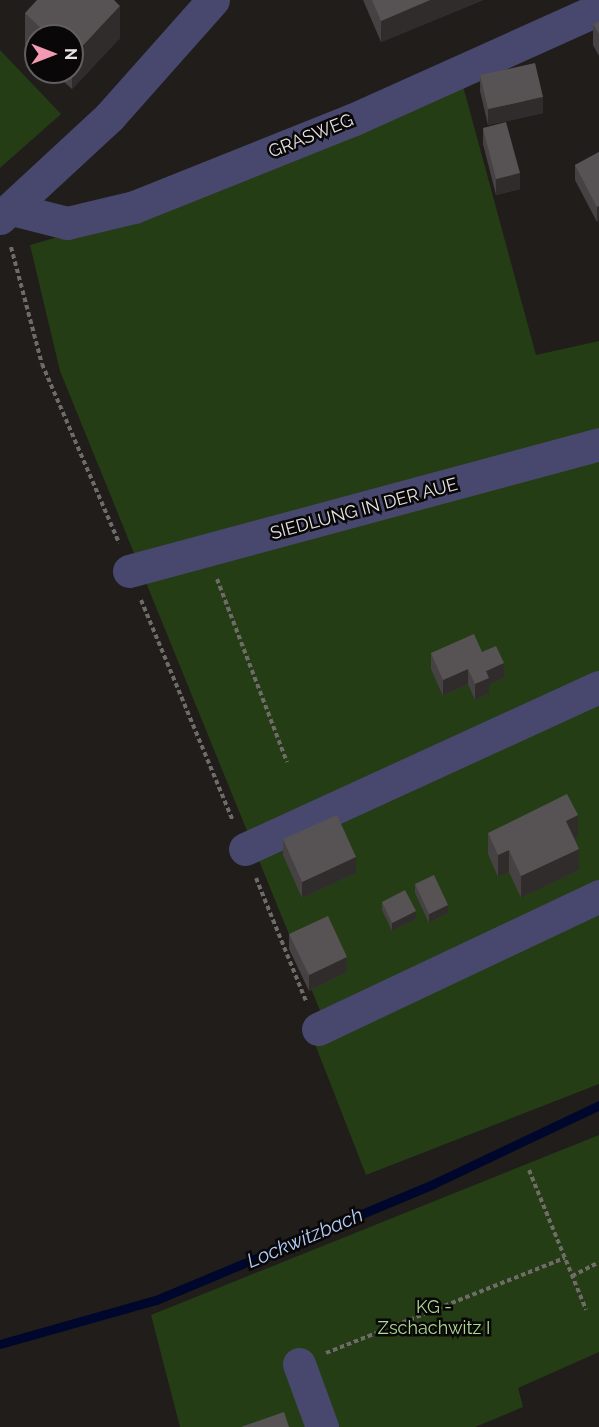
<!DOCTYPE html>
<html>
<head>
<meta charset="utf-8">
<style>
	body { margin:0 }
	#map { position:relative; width:599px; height:1427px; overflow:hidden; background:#201d1b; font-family:Raleway,sans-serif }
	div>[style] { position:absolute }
	.green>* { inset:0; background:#253d15 }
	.stream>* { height:9px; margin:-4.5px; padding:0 4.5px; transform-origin:4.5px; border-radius:4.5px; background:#00072c }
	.path>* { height:4px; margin-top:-2px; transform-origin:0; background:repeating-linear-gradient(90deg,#6e6b69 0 4.5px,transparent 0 7.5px) }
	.minor>* { height:33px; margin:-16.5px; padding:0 16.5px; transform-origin:16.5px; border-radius:16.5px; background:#48476d }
	.wall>* { inset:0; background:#464244 }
	.shaded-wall>* { inset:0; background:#302c2c }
	.building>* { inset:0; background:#575355 }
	span { translate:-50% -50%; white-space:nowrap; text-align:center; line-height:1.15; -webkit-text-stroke:5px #090707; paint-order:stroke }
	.street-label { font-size:18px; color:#e6e3e2 }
	.park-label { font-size:18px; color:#abda91 }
	.water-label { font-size:20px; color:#b2ccf6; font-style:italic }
	.north { position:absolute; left:24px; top:24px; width:60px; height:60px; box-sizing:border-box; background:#090707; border:2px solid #615f5f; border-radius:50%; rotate:90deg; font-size:16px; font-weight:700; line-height:24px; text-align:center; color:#e6e3e2 }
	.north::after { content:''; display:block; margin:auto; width:21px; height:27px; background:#f19ab2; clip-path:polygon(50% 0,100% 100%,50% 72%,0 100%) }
</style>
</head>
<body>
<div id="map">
	<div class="green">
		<i style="clip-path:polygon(0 50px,61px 114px,0 168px)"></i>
		<i style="clip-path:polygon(463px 86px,536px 355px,599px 341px,599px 1084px,366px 1175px,306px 1021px,321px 1013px,60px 371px,30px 245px,152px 210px)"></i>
		<i style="clip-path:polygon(599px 1135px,599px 1352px,518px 1388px,523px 1407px,475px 1427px,180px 1427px,151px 1315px)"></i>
	</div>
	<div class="stream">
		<i style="left:0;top:1344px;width:162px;rotate:-15.8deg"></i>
		<i style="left:156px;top:1300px;width:300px;rotate:-22.7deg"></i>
		<i style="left:433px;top:1184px;width:184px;rotate:-25.4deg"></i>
	</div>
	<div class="path">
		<i style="left:11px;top:247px;width:121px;rotate:75.2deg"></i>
		<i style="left:42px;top:364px;width:195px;rotate:66.7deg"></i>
		<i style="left:217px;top:579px;width:196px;rotate:69.1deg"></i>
		<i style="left:141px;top:600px;width:239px;rotate:67.4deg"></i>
		<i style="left:256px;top:878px;width:133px;rotate:67.9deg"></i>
		<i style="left:529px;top:1170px;width:151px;rotate:67.8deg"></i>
		<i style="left:572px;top:1276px;width:30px;rotate:-27deg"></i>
		<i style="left:326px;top:1353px;width:257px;rotate:-21.7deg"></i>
	</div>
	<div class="minor">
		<i style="left:12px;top:209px;width:57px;rotate:14.3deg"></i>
		<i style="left:67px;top:223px;width:69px;rotate:-13.4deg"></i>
		<i style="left:134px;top:207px;width:235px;rotate:-21.8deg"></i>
		<i style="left:352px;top:120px;width:271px;rotate:-24.2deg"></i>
		<i style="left:0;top:218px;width:150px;rotate:-42.8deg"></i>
		<i style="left:110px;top:116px;width:155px;rotate:-48.4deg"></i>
		<i style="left:129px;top:571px;width:487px;rotate:-15.1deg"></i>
		<i style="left:245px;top:849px;width:389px;rotate:-24.6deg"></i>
		<i style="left:318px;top:1029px;width:311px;rotate:-25.3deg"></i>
		<i style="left:299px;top:1364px;width:67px;rotate:69.9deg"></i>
	</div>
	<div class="wall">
		<i style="clip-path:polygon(363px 0,483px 0,381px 42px)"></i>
		<i style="clip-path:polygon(25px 13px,120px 38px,72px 89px,53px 72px,72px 72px,72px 36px,36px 36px,36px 55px,25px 45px)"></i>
		<i style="clip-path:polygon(599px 21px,599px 56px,593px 45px,593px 24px)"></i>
		<i style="clip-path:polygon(480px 75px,543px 113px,488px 125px,480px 91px)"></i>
		<i style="clip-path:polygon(483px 128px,520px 189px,496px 195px,483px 144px)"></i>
		<i style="clip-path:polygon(599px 152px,597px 222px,575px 180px,575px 165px)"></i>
		<i style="clip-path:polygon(482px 652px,504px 678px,489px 685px,489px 694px,475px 700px,468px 684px,443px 696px,431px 669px,431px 653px)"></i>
		<i style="clip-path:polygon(488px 833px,578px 837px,574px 839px,579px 870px,521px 898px,509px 872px,498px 877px,488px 854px)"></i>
		<i style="clip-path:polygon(283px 839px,356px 873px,302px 898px,283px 855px)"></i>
		<i style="clip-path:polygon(415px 884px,448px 913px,429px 923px,415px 893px)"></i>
		<i style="clip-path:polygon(382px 902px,416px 919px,392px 931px,382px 910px)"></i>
		<i style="clip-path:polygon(289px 934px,347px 972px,309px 991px,289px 949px)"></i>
	</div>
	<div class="shaded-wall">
		<i style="clip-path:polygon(430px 0,483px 0,381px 42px,381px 21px)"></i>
		<i style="clip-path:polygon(120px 6px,120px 38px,72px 89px,72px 57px)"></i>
		<i style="clip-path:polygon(543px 97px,543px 113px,488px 125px,488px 109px)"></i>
		<i style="clip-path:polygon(520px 173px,520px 189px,496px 195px,496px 179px)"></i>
		<i style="clip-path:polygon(599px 206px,599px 221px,597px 222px,597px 207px)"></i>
		<i style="clip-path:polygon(504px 663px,504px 678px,489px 685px,489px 694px,475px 700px,475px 684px,486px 671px)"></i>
		<i style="clip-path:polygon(468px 669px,468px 684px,443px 696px,443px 680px)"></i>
		<i style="clip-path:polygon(578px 815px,578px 837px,566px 843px,566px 821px)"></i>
		<i style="clip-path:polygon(579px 849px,579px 870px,521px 898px,521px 876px)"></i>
		<i style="clip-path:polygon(509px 850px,509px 872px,498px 877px,498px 855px)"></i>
		<i style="clip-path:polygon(356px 857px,356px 873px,302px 898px,302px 882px)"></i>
		<i style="clip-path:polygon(448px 905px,448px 913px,429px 923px,429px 914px)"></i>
		<i style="clip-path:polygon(416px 911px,416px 919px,392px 931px,392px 923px)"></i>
		<i style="clip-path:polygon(347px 957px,347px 972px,309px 991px,309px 975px)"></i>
	</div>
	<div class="building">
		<i style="clip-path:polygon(37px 0,114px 0,120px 6px,72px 57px,72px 36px,49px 36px,25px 13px)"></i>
		<i style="clip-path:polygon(372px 0,430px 0,381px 21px)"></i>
		<i style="clip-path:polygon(599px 21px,599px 34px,593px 24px)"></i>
		<i style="clip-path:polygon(535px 63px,543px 97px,488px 109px,480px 75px)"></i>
		<i style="clip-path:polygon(506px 122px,520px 173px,496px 179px,483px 128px)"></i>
		<i style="clip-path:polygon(599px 152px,599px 206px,597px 207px,575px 165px)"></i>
		<i style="clip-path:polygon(474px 634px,482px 652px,496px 646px,504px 663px,486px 671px,489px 678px,475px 684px,468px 669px,443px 680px,431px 653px)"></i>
		<i style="clip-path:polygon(567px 794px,578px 815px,566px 821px,579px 849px,521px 876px,509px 850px,498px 855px,488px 833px)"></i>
		<i style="clip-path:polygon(337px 815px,356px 857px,302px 882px,283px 839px)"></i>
		<i style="clip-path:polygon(434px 875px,448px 905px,429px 914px,415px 884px)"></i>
		<i style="clip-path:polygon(405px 890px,416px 911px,392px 923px,382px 902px)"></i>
		<i style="clip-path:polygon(328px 916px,347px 957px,309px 975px,289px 934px)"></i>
		<i style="clip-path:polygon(284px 1412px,289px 1427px,241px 1427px)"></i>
	</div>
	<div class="street-label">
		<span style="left:311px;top:136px;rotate:-22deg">GRASWEG</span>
		<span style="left:364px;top:509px;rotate:-15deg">SIEDLUNG IN DER AUE</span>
	</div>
	<div class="park-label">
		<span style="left:434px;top:1318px">KG -<br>Zschachwitz I</span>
	</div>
	<div class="water-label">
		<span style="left:305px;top:1238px;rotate:-23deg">Lockwitzbach</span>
	</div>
	<div class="north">N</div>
</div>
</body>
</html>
